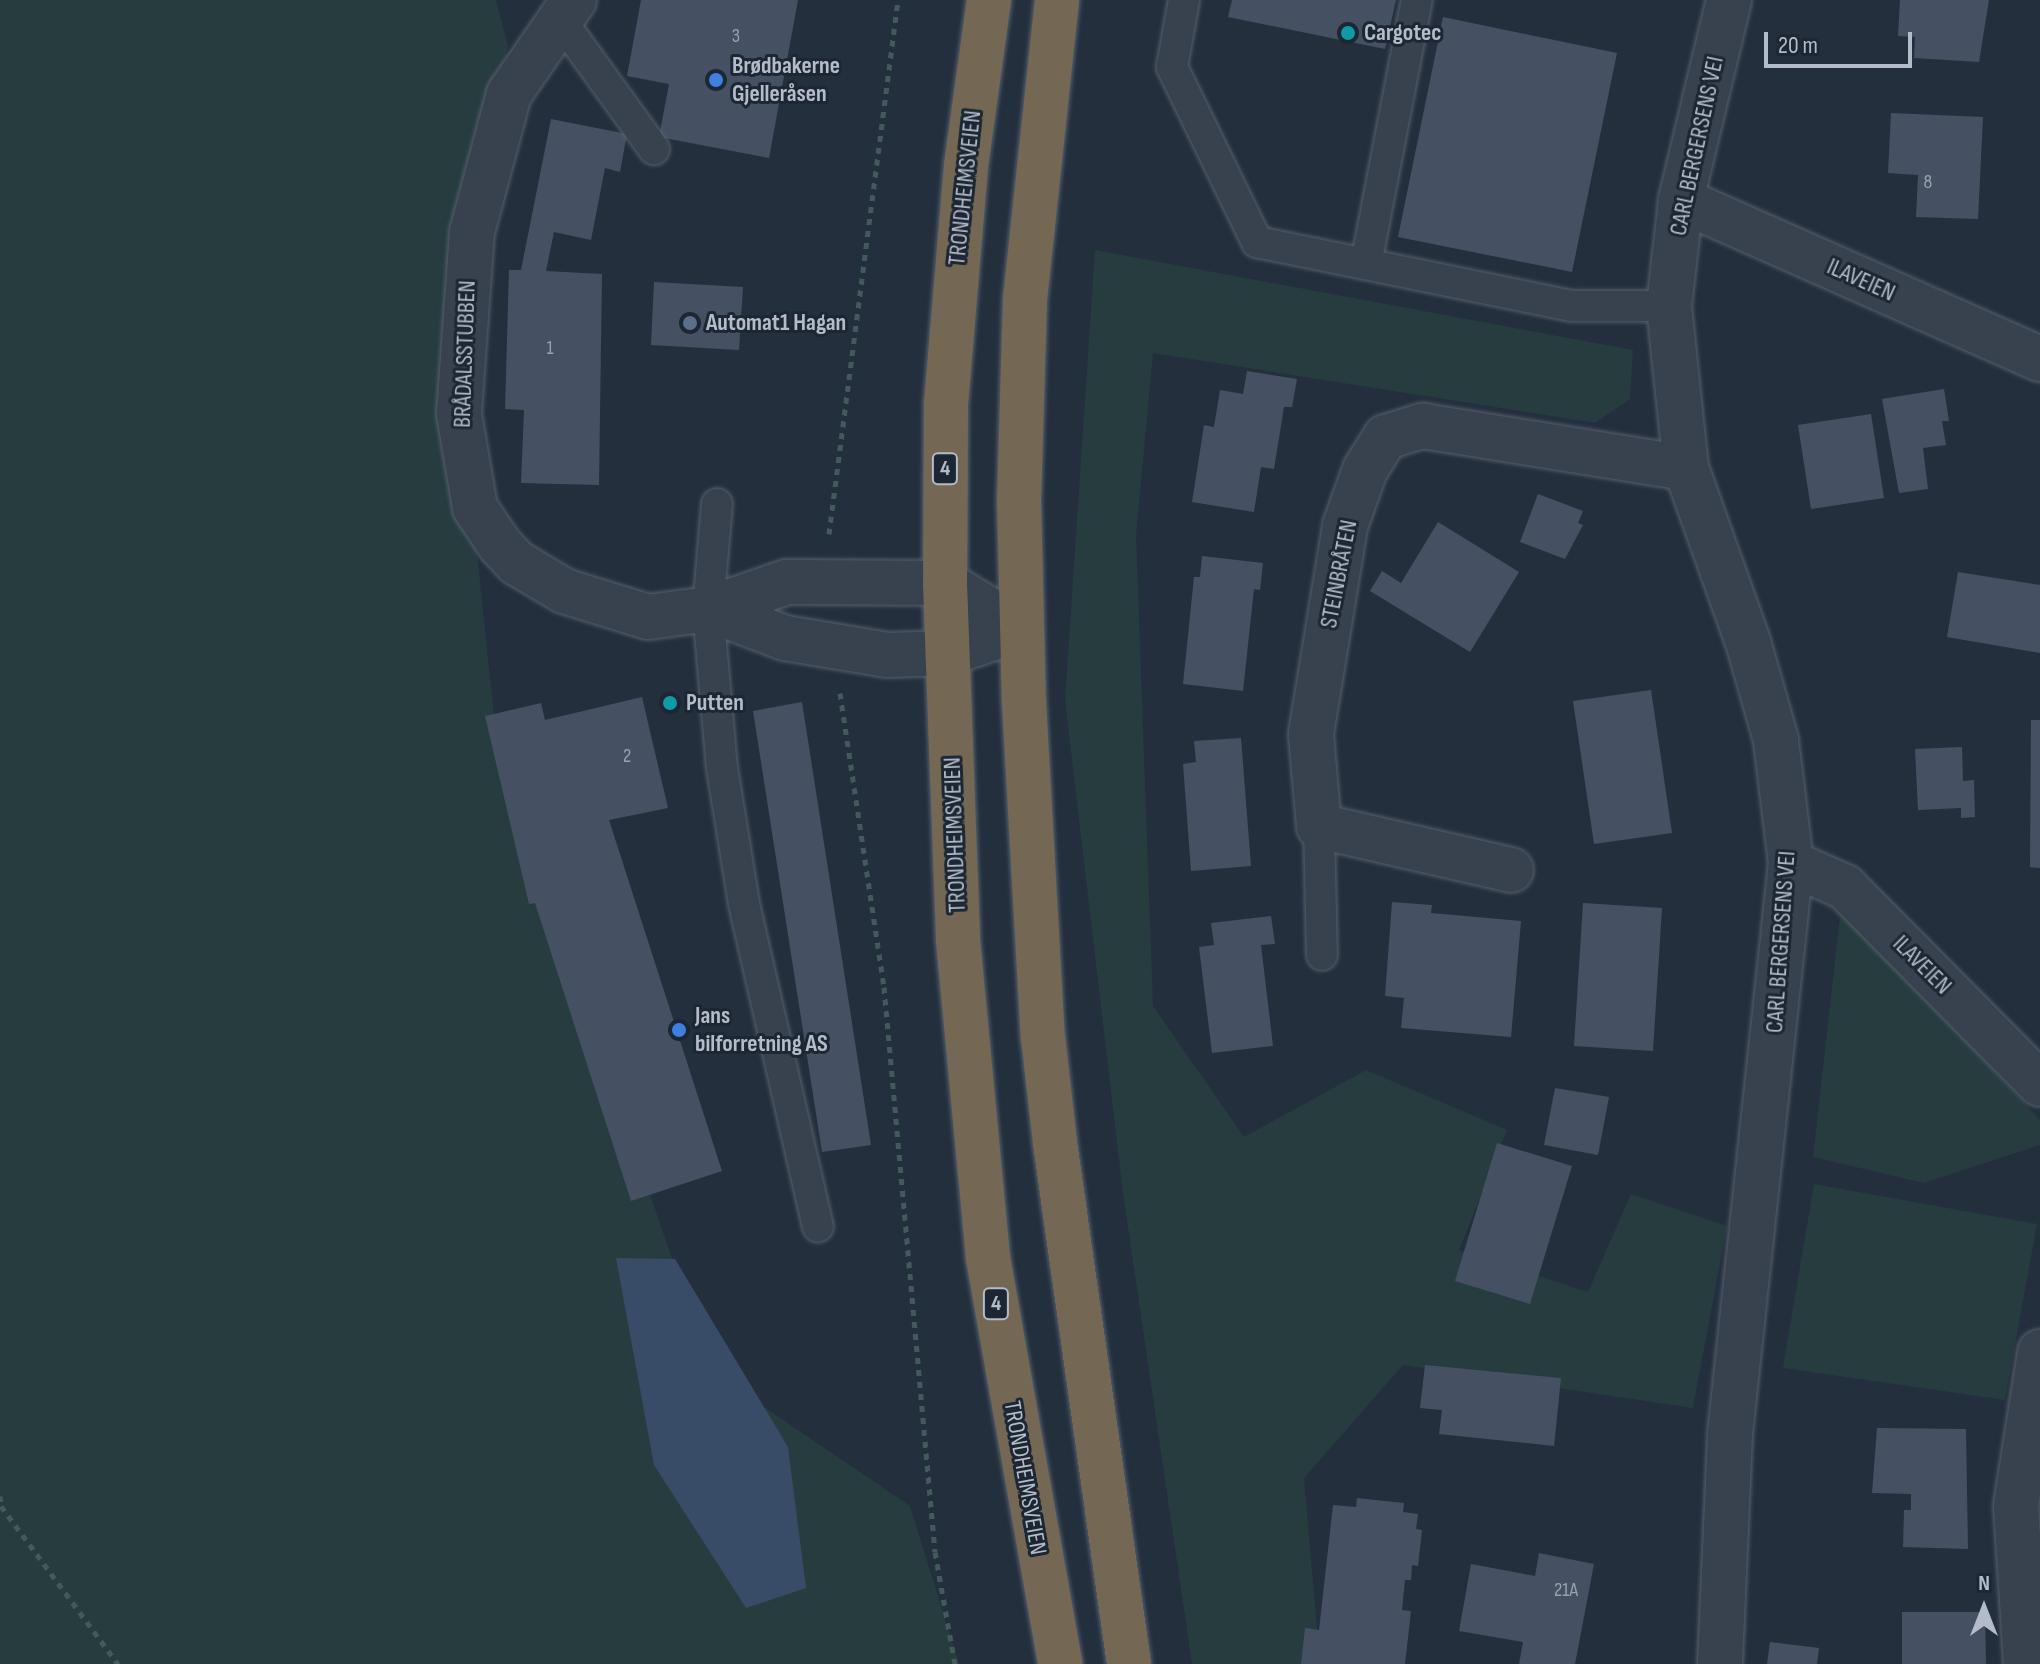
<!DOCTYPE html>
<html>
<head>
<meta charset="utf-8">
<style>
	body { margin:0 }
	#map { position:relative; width:2040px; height:1664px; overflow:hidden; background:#242f3e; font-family:"Sofia Sans Condensed",sans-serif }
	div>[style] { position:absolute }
	.green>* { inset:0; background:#263c3f }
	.water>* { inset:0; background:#394c67 }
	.building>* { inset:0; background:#455162 }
	.path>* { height:5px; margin-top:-2.5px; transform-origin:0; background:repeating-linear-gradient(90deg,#44595c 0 6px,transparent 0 12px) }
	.roads { filter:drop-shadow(0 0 2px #565f6c) drop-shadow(0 0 2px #565f6c) }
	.lane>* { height:30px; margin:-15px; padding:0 15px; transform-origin:15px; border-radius:15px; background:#38414e }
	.street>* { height:44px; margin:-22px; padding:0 22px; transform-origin:22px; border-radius:22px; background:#38414e }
	.highway>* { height:44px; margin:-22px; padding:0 22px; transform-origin:22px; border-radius:22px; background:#746855 }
	.dots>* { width:22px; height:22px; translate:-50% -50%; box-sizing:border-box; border:4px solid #1d2633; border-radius:50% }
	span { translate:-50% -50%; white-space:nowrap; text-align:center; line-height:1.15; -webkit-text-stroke:6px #1d2633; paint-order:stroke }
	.number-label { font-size:20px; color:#98a1af }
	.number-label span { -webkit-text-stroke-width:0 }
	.shield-label span { padding:2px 6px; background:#1d2633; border:2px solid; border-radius:6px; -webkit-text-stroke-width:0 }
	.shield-label { font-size:22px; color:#b4bcc9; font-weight:700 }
	.poi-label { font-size:24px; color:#b4bcc9; font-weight:700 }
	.left { translate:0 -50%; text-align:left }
	.street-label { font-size:24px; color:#b4bcc9 }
	.north { position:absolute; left:1944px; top:1568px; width:80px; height:80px; -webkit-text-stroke:6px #1d2633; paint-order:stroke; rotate:0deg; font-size:22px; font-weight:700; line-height:32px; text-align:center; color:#b4bcc9 }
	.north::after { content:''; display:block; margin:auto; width:28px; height:36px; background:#b4bcc9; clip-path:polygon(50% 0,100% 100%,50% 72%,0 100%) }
	.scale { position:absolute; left:1764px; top:32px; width:148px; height:36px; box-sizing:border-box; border:4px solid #b4bcc9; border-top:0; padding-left:10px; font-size:24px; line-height:28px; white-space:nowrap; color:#b4bcc9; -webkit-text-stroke:6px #1d2633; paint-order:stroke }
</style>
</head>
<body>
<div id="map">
	<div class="green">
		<i style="clip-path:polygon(0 0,496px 0,508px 46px,486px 121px,468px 467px,499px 764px,712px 1372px,910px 1506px,959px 1664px,0 1664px)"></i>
		<i style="clip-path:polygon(1095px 250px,1633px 350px,1630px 399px,1595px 423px,1153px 353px,1136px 535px,1153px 1006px,1244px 1137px,1366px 1070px,1507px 1130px,1459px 1250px,1588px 1292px,1631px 1194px,1727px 1226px,1693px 1408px,1403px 1365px,1304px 1478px,1320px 1664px,1192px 1664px,1123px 1193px,1065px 700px)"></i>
		<i style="clip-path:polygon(1841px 908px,2040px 1120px,2040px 1145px,1924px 1183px,1813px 1157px)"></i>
		<i style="clip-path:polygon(1814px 1184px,2037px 1224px,2005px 1400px,1783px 1368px)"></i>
	</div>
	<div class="water">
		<i style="clip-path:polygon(616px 1258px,675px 1259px,788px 1447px,806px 1588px,746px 1608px,654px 1465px)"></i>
	</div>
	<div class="building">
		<i style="clip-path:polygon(641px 0,798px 0,769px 158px,659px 137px,669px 84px,627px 76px)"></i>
		<i style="clip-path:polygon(1232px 0,1396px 0,1385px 49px,1228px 17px)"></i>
		<i style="clip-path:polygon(1900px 0,1989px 0,1979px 62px,1914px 58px,1915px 37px,1898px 36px)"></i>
		<i style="clip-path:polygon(1443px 17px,1617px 53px,1572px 272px,1398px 237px)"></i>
		<i style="clip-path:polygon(1891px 113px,1983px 117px,1978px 219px,1916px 217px,1918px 175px,1888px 173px)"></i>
		<i style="clip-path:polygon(551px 119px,627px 134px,620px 172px,605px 168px,591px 240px,554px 232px,546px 271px,602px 274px,599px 485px,521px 483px,524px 410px,505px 409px,509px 270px,521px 270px)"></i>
		<i style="clip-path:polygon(654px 282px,743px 287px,739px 350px,651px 345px)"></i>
		<i style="clip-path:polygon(1247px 371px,1297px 379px,1292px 407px,1284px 407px,1274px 469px,1261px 467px,1254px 512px,1192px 502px,1204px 425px,1214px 427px,1220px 390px,1243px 394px)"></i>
		<i style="clip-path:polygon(1944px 389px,1949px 421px,1942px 421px,1946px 445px,1923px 448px,1928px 489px,1899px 493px,1882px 399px)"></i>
		<i style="clip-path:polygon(1871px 414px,1884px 498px,1811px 509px,1798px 425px)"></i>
		<i style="clip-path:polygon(1538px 494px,1583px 511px,1578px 523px,1583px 525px,1565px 559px,1520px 542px)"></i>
		<i style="clip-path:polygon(1438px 522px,1519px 572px,1470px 652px,1370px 591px,1382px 571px,1401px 583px)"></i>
		<i style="clip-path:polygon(1202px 556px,1263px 563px,1260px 590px,1254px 589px,1243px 691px,1183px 684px,1194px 577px,1200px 577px)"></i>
		<i style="clip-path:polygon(1958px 572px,2040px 585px,2040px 653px,1947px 637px)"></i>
		<i style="clip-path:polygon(1651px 690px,1672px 833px,1594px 844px,1573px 701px)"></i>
		<i style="clip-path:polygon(642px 697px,668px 808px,609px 820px,722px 1171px,631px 1201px,535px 903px,529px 904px,485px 716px,541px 703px,545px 720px)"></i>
		<i style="clip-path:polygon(802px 702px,871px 1145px,822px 1152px,753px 711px)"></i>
		<i style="clip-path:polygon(2031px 720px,2040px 720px,2040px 868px,2030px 867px)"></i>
		<i style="clip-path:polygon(1241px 738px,1251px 866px,1191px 871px,1183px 764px,1196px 762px,1194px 741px)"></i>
		<i style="clip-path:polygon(1962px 747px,1963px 781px,1974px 780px,1975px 817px,1961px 818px,1961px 808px,1918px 810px,1915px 749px)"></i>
		<i style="clip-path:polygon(1392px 902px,1432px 905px,1431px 913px,1521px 921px,1511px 1037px,1401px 1028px,1404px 998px,1385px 996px)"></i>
		<i style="clip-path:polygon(1583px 903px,1662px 908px,1653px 1051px,1574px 1046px)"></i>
		<i style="clip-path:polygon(1271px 916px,1275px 944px,1261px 945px,1273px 1046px,1212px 1053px,1199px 947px,1214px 945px,1211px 923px)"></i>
		<i style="clip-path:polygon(1555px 1088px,1609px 1097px,1598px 1155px,1544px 1145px)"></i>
		<i style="clip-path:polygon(1497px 1143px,1572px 1166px,1530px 1304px,1455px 1281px)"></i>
		<i style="clip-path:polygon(1425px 1365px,1561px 1378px,1554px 1446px,1439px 1434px,1442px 1410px,1420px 1408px)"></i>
		<i style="clip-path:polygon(1877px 1428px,1966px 1429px,1968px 1549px,1903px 1547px,1904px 1510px,1911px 1510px,1911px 1494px,1872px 1493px)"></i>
		<i style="clip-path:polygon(1357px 1498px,1404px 1503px,1403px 1512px,1418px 1514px,1416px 1529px,1422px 1530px,1418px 1566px,1412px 1565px,1411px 1580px,1405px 1580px,1402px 1610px,1411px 1611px,1405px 1664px,1301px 1664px,1305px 1628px,1319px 1630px,1333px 1505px,1356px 1507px)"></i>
		<i style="clip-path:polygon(1539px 1553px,1594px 1564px,1575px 1664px,1519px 1664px,1523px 1642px,1459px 1631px,1471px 1564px,1535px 1576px)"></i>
		<i style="clip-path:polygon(1902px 1612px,1985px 1612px,1986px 1664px,1902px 1664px)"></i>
		<i style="clip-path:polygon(1770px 1642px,1819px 1648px,1817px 1664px,1767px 1664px)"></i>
	</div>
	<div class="path">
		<i style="left:829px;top:534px;width:538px;rotate:-82.64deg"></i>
		<i style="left:840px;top:693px;width:297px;rotate:81.5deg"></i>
		<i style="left:884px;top:987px;width:567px;rotate:84.84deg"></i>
		<i style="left:935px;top:1552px;width:114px;rotate:79.9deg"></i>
		<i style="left:0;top:1496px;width:10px;rotate:84deg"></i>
		<i style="left:1px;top:1506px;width:197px;rotate:53.5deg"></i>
	</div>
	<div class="roads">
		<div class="lane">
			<i style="left:1184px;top:0;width:68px;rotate:100.2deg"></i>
			<i style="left:1172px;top:67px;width:195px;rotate:64.1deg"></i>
			<i style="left:1257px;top:242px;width:321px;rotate:11.5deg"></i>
			<i style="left:1572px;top:306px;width:97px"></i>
			<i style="left:559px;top:18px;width:162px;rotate:54.1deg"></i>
			<i style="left:1366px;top:264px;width:269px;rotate:-79.1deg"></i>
			<i style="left:717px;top:504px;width:105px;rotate:94.9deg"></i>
			<i style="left:708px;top:609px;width:160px;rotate:85deg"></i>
			<i style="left:722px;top:768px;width:138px;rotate:80.8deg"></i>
			<i style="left:744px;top:904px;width:331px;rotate:77.1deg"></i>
			<i style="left:1319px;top:826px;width:129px;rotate:88.7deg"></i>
		</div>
		<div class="street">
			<i style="left:574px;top:0;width:114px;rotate:124.7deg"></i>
			<i style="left:509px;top:94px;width:143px;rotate:105deg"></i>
			<i style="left:472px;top:232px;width:182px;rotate:94.1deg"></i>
			<i style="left:459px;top:414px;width:95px;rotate:80.3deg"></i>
			<i style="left:475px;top:508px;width:45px;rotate:56deg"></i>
			<i style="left:500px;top:545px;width:25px;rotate:47deg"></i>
			<i style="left:517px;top:563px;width:55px;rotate:30.8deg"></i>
			<i style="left:564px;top:591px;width:88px;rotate:17.2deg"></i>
			<i style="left:648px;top:617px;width:61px;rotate:-7.6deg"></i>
			<i style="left:708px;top:609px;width:83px;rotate:-18.9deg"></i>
			<i style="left:787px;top:582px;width:158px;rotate:0.4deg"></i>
			<i style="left:945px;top:583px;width:89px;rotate:31.2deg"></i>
			<i style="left:1681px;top:200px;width:393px;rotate:23.9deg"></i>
			<i style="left:708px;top:609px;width:82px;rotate:20.6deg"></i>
			<i style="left:785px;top:638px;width:104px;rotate:9.4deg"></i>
			<i style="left:888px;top:655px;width:60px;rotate:-1.9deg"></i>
			<i style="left:948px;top:653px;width:77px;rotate:-18.2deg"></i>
			<i style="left:1791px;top:863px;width:59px;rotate:24deg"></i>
			<i style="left:1845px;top:887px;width:277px;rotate:45.3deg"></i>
			<i style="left:1511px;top:870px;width:197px;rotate:-167.1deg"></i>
			<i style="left:1319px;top:826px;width:92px;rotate:-95deg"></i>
			<i style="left:1311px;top:734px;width:211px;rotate:-80.7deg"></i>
			<i style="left:1345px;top:526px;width:59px;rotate:-70.3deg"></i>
			<i style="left:1365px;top:470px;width:39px;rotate:-58deg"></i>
			<i style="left:1386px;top:437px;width:39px;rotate:-17deg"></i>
			<i style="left:1423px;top:426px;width:266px;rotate:9.1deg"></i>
			<i style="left:1720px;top:1664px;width:230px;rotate:-87.5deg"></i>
			<i style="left:1730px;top:1434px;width:574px;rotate:-83.9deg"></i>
			<i style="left:1791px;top:863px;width:124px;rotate:-97deg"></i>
			<i style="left:1776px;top:740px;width:102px;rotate:-105.9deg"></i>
			<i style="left:1748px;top:642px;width:185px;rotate:-109.6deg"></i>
			<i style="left:1686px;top:468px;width:163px;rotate:-96deg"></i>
			<i style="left:1669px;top:306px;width:107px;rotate:-83.5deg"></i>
			<i style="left:1681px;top:200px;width:206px;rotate:-76.5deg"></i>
			<i style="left:2026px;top:1664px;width:158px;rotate:-93.6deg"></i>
			<i style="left:2016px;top:1506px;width:156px;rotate:-81.1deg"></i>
		</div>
		<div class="highway">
			<i style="left:989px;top:0;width:168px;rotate:97.9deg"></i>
			<i style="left:966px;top:166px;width:237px;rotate:94.8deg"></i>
			<i style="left:946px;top:402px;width:181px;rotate:90.3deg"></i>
			<i style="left:945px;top:583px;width:357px;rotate:87.9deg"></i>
			<i style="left:958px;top:940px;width:319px;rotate:84.6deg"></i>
			<i style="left:988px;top:1258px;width:412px;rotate:79.9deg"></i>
			<i style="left:1057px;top:0;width:301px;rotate:96.1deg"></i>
			<i style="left:1025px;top:299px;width:202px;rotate:91.7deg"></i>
			<i style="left:1019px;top:501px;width:201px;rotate:88.6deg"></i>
			<i style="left:1024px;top:702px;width:336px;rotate:86.8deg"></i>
			<i style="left:1043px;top:1037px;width:107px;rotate:83.5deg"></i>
			<i style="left:1055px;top:1143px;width:526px;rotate:81.92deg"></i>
		</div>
	</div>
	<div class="dots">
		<i style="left:1348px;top:33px;background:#0f9aa8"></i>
		<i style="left:716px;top:80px;background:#3f7fe0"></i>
		<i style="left:690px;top:323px;background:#5c6f8a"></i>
		<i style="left:670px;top:703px;background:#0f9aa8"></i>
		<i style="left:679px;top:1030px;background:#3f7fe0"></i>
	</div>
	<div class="number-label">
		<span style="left:736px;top:36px">3</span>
		<span style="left:1928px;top:182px">8</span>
		<span style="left:550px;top:348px">1</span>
		<span style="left:627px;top:756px">2</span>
		<span style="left:1566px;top:1590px">21A</span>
	</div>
	<div class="shield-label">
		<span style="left:945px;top:469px">4</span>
		<span style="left:996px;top:1304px">4</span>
	</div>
	<div class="poi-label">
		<span class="left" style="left:1364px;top:33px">Cargotec</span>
		<span class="left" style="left:732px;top:80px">Brødbakerne<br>Gjelleråsen</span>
		<span class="left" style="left:706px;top:323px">Automat1 Hagan</span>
		<span class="left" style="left:686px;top:703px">Putten</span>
		<span class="left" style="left:695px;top:1030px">Jans<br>bilforretning AS</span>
	</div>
	<div class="street-label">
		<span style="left:1697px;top:146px;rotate:-78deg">CARL BERGERSENS VEI</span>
		<span style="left:965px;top:188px;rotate:-84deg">TRONDHEIMSVEIEN</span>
		<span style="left:1861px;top:280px;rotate:24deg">ILAVEIEN</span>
		<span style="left:465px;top:354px;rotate:-88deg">BRÅDALSSTUBBEN</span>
		<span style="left:1339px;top:574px;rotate:-79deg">STEINBRÅTEN</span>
		<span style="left:955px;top:835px;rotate:-92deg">TRONDHEIMSVEIEN</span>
		<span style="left:1781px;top:942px;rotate:-86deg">CARL BERGERSENS VEI</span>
		<span style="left:1922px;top:965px;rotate:45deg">ILAVEIEN</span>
		<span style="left:1025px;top:1478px;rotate:80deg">TRONDHEIMSVEIEN</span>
	</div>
	<div class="north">N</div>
	<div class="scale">20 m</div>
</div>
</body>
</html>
